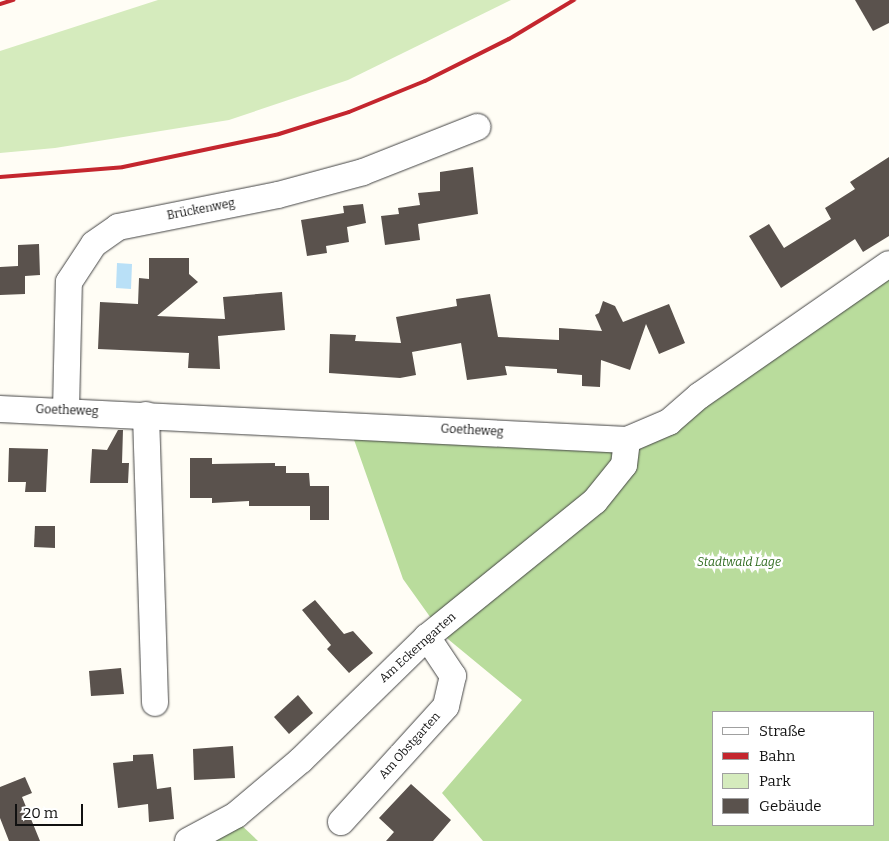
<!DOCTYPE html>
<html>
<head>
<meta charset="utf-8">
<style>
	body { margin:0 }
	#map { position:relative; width:889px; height:841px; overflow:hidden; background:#fffdf5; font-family:Bitter,serif }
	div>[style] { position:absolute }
	.green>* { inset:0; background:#d5ebbd }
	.forest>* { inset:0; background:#b9dc9c }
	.water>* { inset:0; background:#b9e0f7 }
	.building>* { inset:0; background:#5a524d }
	.roads { filter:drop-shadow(0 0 1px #444) drop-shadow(0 0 1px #444) }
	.street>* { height:26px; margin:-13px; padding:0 13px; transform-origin:13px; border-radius:13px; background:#fff }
	.rail>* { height:4px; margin:-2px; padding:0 2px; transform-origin:2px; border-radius:2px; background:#c4262e }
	span { translate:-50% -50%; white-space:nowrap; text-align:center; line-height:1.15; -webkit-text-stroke:5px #fff; paint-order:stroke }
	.street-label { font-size:12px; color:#111 }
	.park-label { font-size:12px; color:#2f6b1f; font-style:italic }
	.legend { position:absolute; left:712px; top:711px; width:162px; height:115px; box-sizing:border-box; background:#fff; border:1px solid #a0a0a0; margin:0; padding:6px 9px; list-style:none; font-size:15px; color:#111 }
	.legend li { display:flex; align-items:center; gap:10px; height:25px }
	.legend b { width:25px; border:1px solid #a0a0a0 }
	.scale { position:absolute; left:15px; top:804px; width:68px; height:22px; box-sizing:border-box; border:2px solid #111; border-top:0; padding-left:6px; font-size:15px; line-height:18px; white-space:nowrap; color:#111; -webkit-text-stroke:4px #fff; paint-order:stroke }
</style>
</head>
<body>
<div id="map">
	<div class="green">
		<i style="clip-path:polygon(158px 0,511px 0,348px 80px,229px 120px,55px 148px,0 153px,0 51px)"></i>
	</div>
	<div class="forest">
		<i style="clip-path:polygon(evenodd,889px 277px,889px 841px,483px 841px,442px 793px,522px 700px,443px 635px,403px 579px,352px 434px,556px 446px,699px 412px,889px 277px,713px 712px,873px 712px,873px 825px,713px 825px,713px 712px)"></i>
		<i style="clip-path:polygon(237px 821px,258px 841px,199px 841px)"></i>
	</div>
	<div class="water">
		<i style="clip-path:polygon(117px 263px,132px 264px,131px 289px,116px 288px)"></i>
	</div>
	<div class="building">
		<i style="clip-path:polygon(855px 0,889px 0,889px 23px,873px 31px)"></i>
		<i style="clip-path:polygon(889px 157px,889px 236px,863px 252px,855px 239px,781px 288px,749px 236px,769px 224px,784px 248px,831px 219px,825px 208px,855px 189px,850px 182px)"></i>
		<i style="clip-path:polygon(473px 167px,478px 214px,418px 224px,420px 240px,385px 245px,381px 216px,399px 214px,398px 208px,420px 205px,418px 193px,440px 191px,440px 172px)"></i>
		<i style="clip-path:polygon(363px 204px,366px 223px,347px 227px,349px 242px,326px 246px,327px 253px,307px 256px,301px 220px,344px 213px,343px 206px)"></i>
		<i style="clip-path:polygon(39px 244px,40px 275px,25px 276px,25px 294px,0 295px,0 267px,18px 266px,18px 245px)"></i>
		<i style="clip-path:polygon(149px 258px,189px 258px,189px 274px,198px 282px,157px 316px,225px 319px,223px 297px,282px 292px,285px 330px,218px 336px,220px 369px,188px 368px,189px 353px,98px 349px,100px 302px,138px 304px,139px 278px,149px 279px)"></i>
		<i style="clip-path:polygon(490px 294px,498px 337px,559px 340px,559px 328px,602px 331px,595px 315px,599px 313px,603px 301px,615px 306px,623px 322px,669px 304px,685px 343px,659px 354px,646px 324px,630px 370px,601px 360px,600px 387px,582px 386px,582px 375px,557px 373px,557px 369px,505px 366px,507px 375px,467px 380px,461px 343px,412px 352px,416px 375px,400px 378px,329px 373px,330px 334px,356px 335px,355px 341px,401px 343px,396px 317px,457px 306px,456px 299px)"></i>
		<i style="clip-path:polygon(118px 430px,123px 430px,122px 463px,129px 463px,128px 483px,90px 483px,92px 449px,107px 450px)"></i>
		<i style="clip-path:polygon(9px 448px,48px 449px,46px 492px,25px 492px,26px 482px,8px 482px)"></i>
		<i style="clip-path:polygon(190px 458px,212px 458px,212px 464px,275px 463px,275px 466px,286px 466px,286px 473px,309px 473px,310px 486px,329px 486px,329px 520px,310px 520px,310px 506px,249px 506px,249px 501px,212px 503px,212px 498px,190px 498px)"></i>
		<i style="clip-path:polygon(35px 526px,55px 526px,55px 548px,34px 547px)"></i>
		<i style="clip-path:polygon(315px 600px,344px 634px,353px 631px,373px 653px,349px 673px,327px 649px,331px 645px,302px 610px)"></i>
		<i style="clip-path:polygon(121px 668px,124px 694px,91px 696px,89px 671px)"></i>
		<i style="clip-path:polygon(298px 695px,313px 713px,289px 734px,274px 717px)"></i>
		<i style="clip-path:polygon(233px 746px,235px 778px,194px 780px,193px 749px)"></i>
		<i style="clip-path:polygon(153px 754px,157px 789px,171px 787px,174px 819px,149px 822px,148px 804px,118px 808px,113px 763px,133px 761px,133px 755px)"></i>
		<i style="clip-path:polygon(25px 777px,32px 793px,22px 797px,40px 841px,9px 841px,0 818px,0 787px)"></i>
		<i style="clip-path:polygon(411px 784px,451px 820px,433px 841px,386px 841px,394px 832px,379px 818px)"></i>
	</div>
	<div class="roads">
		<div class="street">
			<i style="left:0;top:409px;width:628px;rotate:2.83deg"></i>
			<i style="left:627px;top:440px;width:46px;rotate:-23.2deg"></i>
			<i style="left:669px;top:422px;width:40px;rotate:-41deg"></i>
			<i style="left:699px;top:396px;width:231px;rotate:-34.8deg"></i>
			<i style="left:66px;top:410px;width:128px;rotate:-88.7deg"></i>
			<i style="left:69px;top:282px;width:45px;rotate:-56.7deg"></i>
			<i style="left:94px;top:244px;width:29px;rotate:-35deg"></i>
			<i style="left:118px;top:227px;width:163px;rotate:-11.3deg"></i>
			<i style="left:278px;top:195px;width:88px;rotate:-15.1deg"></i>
			<i style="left:363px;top:172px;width:123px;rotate:-21.5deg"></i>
			<i style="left:146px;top:415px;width:288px;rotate:88.2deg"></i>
			<i style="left:341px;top:822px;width:156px;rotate:-47.8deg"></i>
			<i style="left:446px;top:706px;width:31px;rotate:-77deg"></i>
			<i style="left:453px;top:676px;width:47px;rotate:-123.7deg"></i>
			<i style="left:188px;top:841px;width:55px;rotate:-28.4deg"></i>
			<i style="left:236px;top:815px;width:85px;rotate:-40.2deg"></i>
			<i style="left:301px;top:760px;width:176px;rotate:-44.3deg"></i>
			<i style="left:427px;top:637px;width:216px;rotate:-39deg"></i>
			<i style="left:595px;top:501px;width:46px;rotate:-51.1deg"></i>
			<i style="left:624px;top:465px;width:25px;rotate:-83deg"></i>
		</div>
	</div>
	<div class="rail">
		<i style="left:0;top:4px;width:14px;rotate:-17deg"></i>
		<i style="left:0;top:177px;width:123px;rotate:-4.6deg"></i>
		<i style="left:123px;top:167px;width:159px;rotate:-11.9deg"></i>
		<i style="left:279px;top:134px;width:73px;rotate:-17.4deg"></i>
		<i style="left:349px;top:112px;width:82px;rotate:-22.2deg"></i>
		<i style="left:425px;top:81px;width:94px;rotate:-26.6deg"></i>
		<i style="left:509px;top:39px;width:76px;rotate:-31deg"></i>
	</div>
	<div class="street-label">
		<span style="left:201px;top:210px;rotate:-11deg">Brückenweg</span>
		<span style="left:67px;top:411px;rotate:2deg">Goetheweg</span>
		<span style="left:472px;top:431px;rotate:3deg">Goetheweg</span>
		<span style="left:418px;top:648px;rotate:-42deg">Am Eckerngarten</span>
		<span style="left:410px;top:746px;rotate:-48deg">Am Obstgarten</span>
	</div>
	<div class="park-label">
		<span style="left:739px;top:563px">Stadtwald Lage</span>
	</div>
	<ul class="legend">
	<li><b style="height:6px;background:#fff"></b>Straße</li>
	<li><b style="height:6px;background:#c4262e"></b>Bahn</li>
	<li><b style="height:14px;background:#d5ebbd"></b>Park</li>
	<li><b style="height:14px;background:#5a524d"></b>Gebäude</li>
	</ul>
	<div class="scale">20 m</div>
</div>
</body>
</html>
